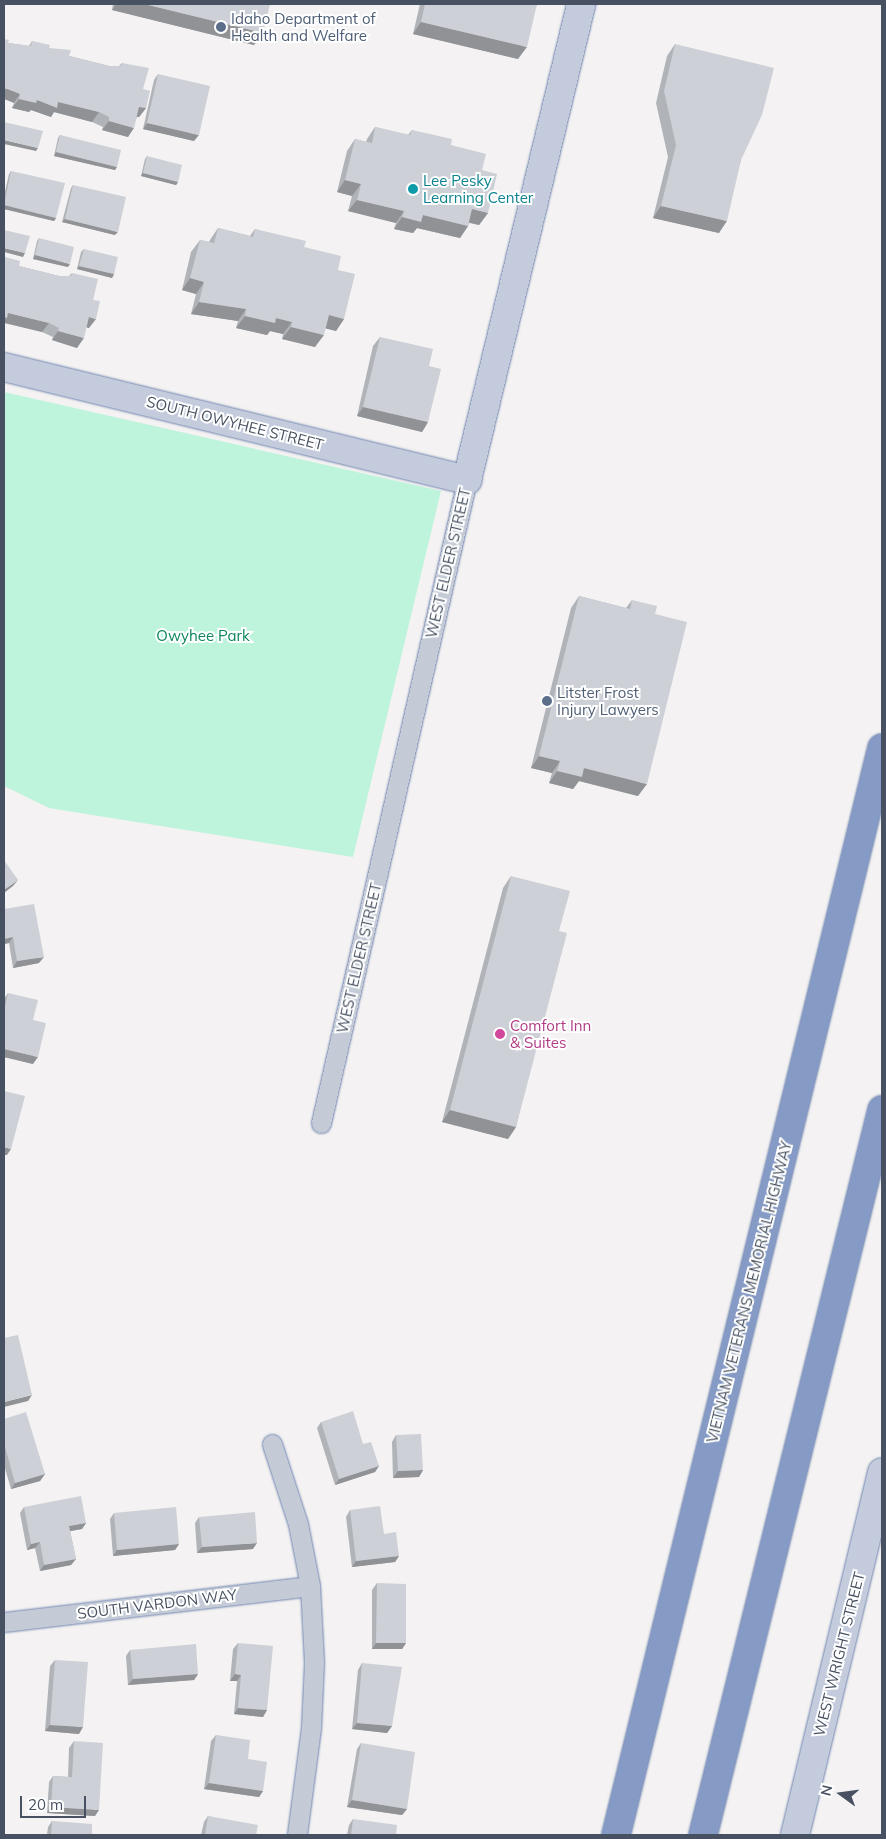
<!DOCTYPE html>
<html>
<head>
<meta charset="utf-8">
<style>
	body { margin:0 }
	#map { position:relative; width:886px; height:1839px; overflow:hidden; background:#f4f2f2; font-family:Mulish,sans-serif }
	div>[style] { position:absolute }
	.green>* { inset:0; background:#bdf4db }
	.roads { filter:drop-shadow(0 0 1px #7085b0) drop-shadow(0 0 1px #7085b0) }
	.street>* { height:19px; margin:-9.5px; padding:0 9.5px; transform-origin:9.5px; border-radius:9.5px; background:#c4cbd7 }
	.secondary>* { height:28px; margin:-14px; padding:0 14px; transform-origin:14px; border-radius:14px; background:#c3cbdc }
	.highway>* { height:28px; margin:-14px; padding:0 14px; transform-origin:14px; border-radius:14px; background:#859ac4 }
	.wall>* { inset:0; background:#b0b3b8 }
	.shaded-wall>* { inset:0; background:#909296 }
	.building>* { inset:0; background:#cdd0d6 }
	.dots>* { width:14px; height:14px; translate:-50% -50%; box-sizing:border-box; border:2px solid #fff; border-radius:50% }
	span { translate:-50% -50%; white-space:nowrap; text-align:center; line-height:1.15; -webkit-text-stroke:4px #fff; paint-order:stroke }
	.service-label { font-size:15px; color:#4e5e75 }
	.left { translate:0 -50%; text-align:left }
	.culture-label { font-size:15px; color:#0d838f }
	.street-label { font-size:15px; color:#475161 }
	.park-label { font-size:15px; color:#0e865e }
	.hotel-label { font-size:15px; color:#b23c85 }
	.frame { position:absolute; inset:0; border:5px solid #475161; pointer-events:none }
	.north { position:absolute; left:816px; top:1769px; width:50px; height:50px; -webkit-text-stroke:4px #fff; paint-order:stroke; rotate:284deg; font-size:14px; font-weight:700; line-height:20px; text-align:center; color:#475161 }
	.north::after { content:''; display:block; margin:auto; width:18px; height:22px; background:#475161; clip-path:polygon(50% 0,100% 100%,50% 72%,0 100%) }
	.scale { position:absolute; left:20px; top:1796px; width:66px; height:22px; box-sizing:border-box; border:2px solid #475161; border-top:0; padding-left:6px; font-size:15px; line-height:18px; white-space:nowrap; color:#475161; -webkit-text-stroke:4px #fff; paint-order:stroke }
</style>
</head>
<body>
<div id="map">
	<div class="green">
		<i style="clip-path:polygon(4px 392px,441px 491px,353px 857px,49px 808px,4px 786px)"></i>
	</div>
	<div class="roads">
		<div class="street">
			<i style="left:321px;top:1123px;width:659px;rotate:-77.21deg"></i>
			<i style="left:272px;top:1444px;width:84px;rotate:72deg"></i>
			<i style="left:298px;top:1524px;width:63px;rotate:79deg"></i>
			<i style="left:310px;top:1586px;width:76px;rotate:87deg"></i>
			<i style="left:314px;top:1662px;width:66px;rotate:92.6deg"></i>
			<i style="left:311px;top:1728px;width:108px;rotate:97.5deg"></i>
			<i style="left:4px;top:1622px;width:308px;rotate:-6.7deg"></i>
		</div>
		<div class="secondary">
			<i style="left:4px;top:367px;width:477px;rotate:13.7deg"></i>
			<i style="left:467px;top:480px;width:489px;rotate:-76.5deg"></i>
			<i style="left:795px;top:1835px;width:373px;rotate:-76.5deg"></i>
		</div>
		<div class="highway">
			<i style="left:616px;top:1835px;width:1119px;rotate:-76.25deg"></i>
			<i style="left:703px;top:1835px;width:747px;rotate:-76.13deg"></i>
		</div>
	</div>
	<div class="wall">
		<i style="clip-path:polygon(113px 4px,270px 4px,254px 45px,112px 10px)"></i>
		<i style="clip-path:polygon(420px 4px,537px 4px,518px 59px,413px 34px)"></i>
		<i style="clip-path:polygon(32px 41px,69px 56px,109px 66px,119px 66px,122px 63px,143px 89px,146px 108px,139px 117px,137px 117px,128px 137px,102px 130px,103px 127px,92px 122px,54px 112px,51px 117px,31px 110px,29px 112px,12px 108px,14px 103px,8px 43px,29px 46px)"></i>
		<i style="clip-path:polygon(675px 44px,741px 160px,719px 233px,653px 218px,668px 157px,656px 103px,667px 56px)"></i>
		<i style="clip-path:polygon(158px 74px,194px 141px,143px 129px,154px 80px)"></i>
		<i style="clip-path:polygon(375px 127px,408px 135px,412px 130px,451px 145px,482px 170px,488px 213px,479px 225px,469px 223px,468px 226px,460px 238px,417px 228px,413px 233px,394px 229px,396px 223px,348px 211px,352px 196px,337px 192px,347px 151px,355px 139px,366px 142px,367px 139px)"></i>
		<i style="clip-path:polygon(60px 135px,117px 167px,115px 170px,54px 156px,58px 138px)"></i>
		<i style="clip-path:polygon(147px 156px,178px 182px,176px 185px,141px 176px,145px 159px)"></i>
		<i style="clip-path:polygon(11px 171px,56px 218px,54px 221px,4px 209px,4px 196px,9px 174px)"></i>
		<i style="clip-path:polygon(73px 185px,115px 235px,62px 222px,71px 188px)"></i>
		<i style="clip-path:polygon(218px 228px,250px 236px,255px 229px,304px 247px,338px 270px,344px 319px,336px 331px,325px 328px,315px 347px,282px 339px,283px 334px,270px 331px,267px 335px,236px 328px,238px 321px,191px 314px,196px 294px,182px 290px,191px 252px,200px 240px,209px 242px,210px 240px)"></i>
		<i style="clip-path:polygon(39px 238px,68px 267px,33px 259px,37px 241px)"></i>
		<i style="clip-path:polygon(84px 249px,114px 274px,112px 278px,77px 269px,81px 252px)"></i>
		<i style="clip-path:polygon(5px 257px,19px 266px,59px 276px,69px 276px,72px 273px,93px 300px,89px 328px,86px 327px,77px 348px,52px 340px,53px 337px,42px 332px,4px 322px,4px 258px)"></i>
		<i style="clip-path:polygon(380px 337px,429px 366px,428px 422px,422px 432px,357px 416px,373px 346px)"></i>
		<i style="clip-path:polygon(579px 596px,626px 608px,632px 600px,655px 614px,638px 796px,579px 781px,573px 789px,549px 783px,552px 773px,531px 768px,571px 608px)"></i>
		<i style="clip-path:polygon(511px 876px,559px 931px,516px 1127px,508px 1139px,442px 1122px,503px 888px)"></i>
		<i style="clip-path:polygon(4px 909px,39px 963px,13px 968px,9px 943px,4px 944px)"></i>
		<i style="clip-path:polygon(8px 993px,33px 1020px,33px 1064px,4px 1057px,4px 999px)"></i>
		<i style="clip-path:polygon(4px 1419px,45px 1474px,40px 1481px,11px 1489px,4px 1465px)"></i>
		<i style="clip-path:polygon(321px 1422px,363px 1444px,379px 1466px,375px 1472px,335px 1485px,317px 1428px)"></i>
		<i style="clip-path:polygon(396px 1435px,423px 1470px,419px 1477px,393px 1478px,392px 1442px)"></i>
		<i style="clip-path:polygon(24px 1507px,86px 1523px,82px 1529px,70px 1531px,76px 1559px,71px 1565px,40px 1571px,35px 1548px,27px 1550px,20px 1513px)"></i>
		<i style="clip-path:polygon(350px 1510px,384px 1534px,399px 1556px,395px 1562px,352px 1567px,346px 1517px)"></i>
		<i style="clip-path:polygon(114px 1513px,179px 1544px,175px 1550px,113px 1556px,110px 1519px)"></i>
		<i style="clip-path:polygon(199px 1517px,253px 1549px,197px 1553px,195px 1523px)"></i>
		<i style="clip-path:polygon(377px 1583px,406px 1643px,402px 1649px,372px 1649px,372px 1590px)"></i>
		<i style="clip-path:polygon(238px 1643px,267px 1710px,263px 1717px,234px 1714px,237px 1681px,230px 1681px,233px 1649px)"></i>
		<i style="clip-path:polygon(130px 1650px,198px 1674px,194px 1680px,128px 1685px,126px 1656px)"></i>
		<i style="clip-path:polygon(55px 1660px,79px 1734px,45px 1731px,50px 1666px)"></i>
		<i style="clip-path:polygon(362px 1663px,392px 1726px,387px 1733px,352px 1729px,358px 1670px)"></i>
		<i style="clip-path:polygon(216px 1735px,248px 1759px,263px 1791px,259px 1797px,204px 1789px,211px 1741px)"></i>
		<i style="clip-path:polygon(74px 1741px,95px 1816px,47px 1813px,49px 1782px,53px 1776px,68px 1777px,69px 1748px)"></i>
		<i style="clip-path:polygon(361px 1743px,407px 1809px,402px 1815px,347px 1807px,357px 1749px)"></i>
		<i style="clip-path:polygon(208px 1816px,256px 1835px,201px 1835px,204px 1822px)"></i>
		<i style="clip-path:polygon(353px 1819px,396px 1835px,347px 1835px,349px 1825px)"></i>
		<i style="clip-path:polygon(52px 1821px,92px 1835px,47px 1835px,48px 1827px)"></i>
	</div>
	<div class="shaded-wall">
		<i style="clip-path:polygon(116px 4px,144px 4px,263px 33px,254px 45px,112px 10px)"></i>
		<i style="clip-path:polygon(421px 22px,527px 47px,518px 59px,413px 34px)"></i>
		<i style="clip-path:polygon(4px 88px,8px 89px,20px 94px,14px 103px,4px 99px)"></i>
		<i style="clip-path:polygon(19px 99px,58px 102px,99px 112px,92px 122px,54px 112px,51px 117px,31px 110px,29px 112px,12px 108px)"></i>
		<i style="clip-path:polygon(139px 107px,146px 108px,139px 117px,133px 116px)"></i>
		<i style="clip-path:polygon(109px 121px,134px 128px,128px 137px,102px 130px)"></i>
		<i style="clip-path:polygon(147px 123px,199px 135px,194px 141px,143px 129px)"></i>
		<i style="clip-path:polygon(4px 140px,38px 148px,36px 151px,4px 144px)"></i>
		<i style="clip-path:polygon(56px 152px,117px 167px,115px 170px,54px 156px)"></i>
		<i style="clip-path:polygon(143px 173px,178px 182px,176px 185px,141px 176px)"></i>
		<i style="clip-path:polygon(345px 180px,361px 184px,352px 196px,337px 192px)"></i>
		<i style="clip-path:polygon(357px 200px,404px 211px,396px 223px,348px 211px)"></i>
		<i style="clip-path:polygon(4px 205px,56px 218px,54px 221px,4px 209px)"></i>
		<i style="clip-path:polygon(661px 206px,727px 221px,719px 233px,653px 218px)"></i>
		<i style="clip-path:polygon(472px 209px,488px 213px,479px 225px,464px 221px)"></i>
		<i style="clip-path:polygon(423px 215px,468px 226px,460px 238px,417px 228px,413px 233px,394px 229px,402px 217px)"></i>
		<i style="clip-path:polygon(65px 219px,118px 232px,115px 235px,62px 222px)"></i>
		<i style="clip-path:polygon(4px 248px,25px 253px,23px 257px,4px 252px)"></i>
		<i style="clip-path:polygon(35px 255px,70px 264px,68px 267px,33px 259px)"></i>
		<i style="clip-path:polygon(79px 266px,114px 274px,112px 278px,77px 269px)"></i>
		<i style="clip-path:polygon(190px 278px,204px 282px,196px 294px,182px 290px)"></i>
		<i style="clip-path:polygon(199px 302px,246px 309px,238px 321px,191px 314px)"></i>
		<i style="clip-path:polygon(8px 313px,49px 323px,42px 332px,4px 323px,4px 317px)"></i>
		<i style="clip-path:polygon(329px 315px,344px 319px,336px 331px,320px 327px)"></i>
		<i style="clip-path:polygon(245px 316px,276px 318px,292px 322px,283px 334px,270px 331px,267px 335px,236px 328px)"></i>
		<i style="clip-path:polygon(89px 317px,96px 319px,89px 328px,82px 326px)"></i>
		<i style="clip-path:polygon(291px 327px,324px 335px,315px 347px,282px 339px)"></i>
		<i style="clip-path:polygon(58px 331px,84px 338px,77px 348px,52px 340px)"></i>
		<i style="clip-path:polygon(363px 407px,428px 422px,422px 432px,357px 416px)"></i>
		<i style="clip-path:polygon(539px 756px,560px 761px,552px 773px,531px 768px)"></i>
		<i style="clip-path:polygon(584px 768px,647px 784px,638px 796px,579px 781px,573px 789px,549px 783px,557px 771px)"></i>
		<i style="clip-path:polygon(18px 880px,13px 886px,4px 893px,4px 891px,5px 889px)"></i>
		<i style="clip-path:polygon(13px 937px,9px 943px,4px 944px,4px 939px)"></i>
		<i style="clip-path:polygon(44px 957px,39px 963px,13px 968px,17px 961px)"></i>
		<i style="clip-path:polygon(4px 1049px,38px 1057px,33px 1064px,4px 1057px)"></i>
		<i style="clip-path:polygon(450px 1110px,516px 1127px,508px 1139px,442px 1122px)"></i>
		<i style="clip-path:polygon(4px 1147px,11px 1149px,7px 1155px,4px 1155px)"></i>
		<i style="clip-path:polygon(32px 1395px,28px 1401px,4px 1407px,4px 1402px)"></i>
		<i style="clip-path:polygon(379px 1466px,375px 1472px,335px 1485px,339px 1479px)"></i>
		<i style="clip-path:polygon(423px 1470px,419px 1477px,393px 1478px,398px 1471px)"></i>
		<i style="clip-path:polygon(45px 1474px,40px 1481px,11px 1489px,15px 1483px)"></i>
		<i style="clip-path:polygon(86px 1523px,82px 1529px,65px 1532px,69px 1526px)"></i>
		<i style="clip-path:polygon(40px 1542px,35px 1548px,27px 1550px,31px 1544px)"></i>
		<i style="clip-path:polygon(257px 1543px,253px 1549px,197px 1553px,202px 1547px)"></i>
		<i style="clip-path:polygon(179px 1544px,175px 1550px,113px 1556px,117px 1550px)"></i>
		<i style="clip-path:polygon(399px 1556px,395px 1562px,352px 1567px,356px 1561px)"></i>
		<i style="clip-path:polygon(76px 1559px,71px 1565px,40px 1571px,44px 1565px)"></i>
		<i style="clip-path:polygon(376px 1643px,406px 1643px,402px 1649px,372px 1649px)"></i>
		<i style="clip-path:polygon(198px 1674px,194px 1680px,128px 1685px,133px 1679px)"></i>
		<i style="clip-path:polygon(235px 1674px,241px 1675px,237px 1681px,230px 1681px)"></i>
		<i style="clip-path:polygon(238px 1708px,267px 1710px,263px 1717px,234px 1714px)"></i>
		<i style="clip-path:polygon(357px 1723px,392px 1726px,387px 1733px,352px 1729px)"></i>
		<i style="clip-path:polygon(50px 1725px,83px 1727px,79px 1734px,45px 1731px)"></i>
		<i style="clip-path:polygon(209px 1783px,263px 1791px,259px 1797px,204px 1789px)"></i>
		<i style="clip-path:polygon(352px 1800px,407px 1809px,402px 1815px,347px 1807px)"></i>
		<i style="clip-path:polygon(51px 1807px,99px 1810px,95px 1816px,47px 1813px)"></i>
	</div>
	<div class="building">
		<i style="clip-path:polygon(144px 4px,270px 4px,263px 33px)"></i>
		<i style="clip-path:polygon(425px 4px,537px 4px,527px 47px,421px 22px)"></i>
		<i style="clip-path:polygon(4px 39px,9px 40px,8px 43px,31px 46px,32px 41px,50px 45px,49px 48px,71px 50px,69px 56px,109px 66px,121px 66px,122px 63px,149px 68px,143px 89px,150px 91px,146px 108px,139px 107px,134px 128px,109px 121px,109px 117px,99px 112px,58px 102px,57px 108px,37px 100px,36px 103px,19px 99px,20px 94px,8px 89px,4px 88px)"></i>
		<i style="clip-path:polygon(675px 44px,774px 68px,762px 115px,741px 160px,727px 221px,661px 206px,676px 145px,664px 91px)"></i>
		<i style="clip-path:polygon(158px 74px,210px 86px,199px 135px,147px 123px)"></i>
		<i style="clip-path:polygon(4px 122px,43px 131px,38px 148px,4px 140px)"></i>
		<i style="clip-path:polygon(375px 127px,410px 135px,412px 130px,452px 139px,451px 145px,486px 154px,482px 170px,497px 174px,488px 213px,472px 209px,468px 226px,423px 215px,421px 222px,402px 217px,404px 211px,357px 200px,361px 184px,345px 180px,355px 139px,372px 143px)"></i>
		<i style="clip-path:polygon(60px 135px,121px 150px,117px 167px,56px 152px)"></i>
		<i style="clip-path:polygon(147px 156px,182px 165px,178px 182px,143px 173px)"></i>
		<i style="clip-path:polygon(11px 171px,65px 183px,56px 218px,4px 205px)"></i>
		<i style="clip-path:polygon(73px 185px,126px 197px,118px 232px,65px 219px)"></i>
		<i style="clip-path:polygon(218px 228px,253px 237px,255px 229px,306px 241px,304px 247px,341px 256px,338px 270px,355px 274px,344px 319px,329px 315px,324px 335px,291px 327px,292px 322px,276px 318px,275px 323px,245px 316px,246px 309px,199px 302px,204px 282px,190px 278px,200px 240px,214px 243px)"></i>
		<i style="clip-path:polygon(4px 230px,30px 236px,25px 253px,4px 248px)"></i>
		<i style="clip-path:polygon(39px 238px,74px 247px,70px 264px,35px 255px)"></i>
		<i style="clip-path:polygon(84px 249px,118px 257px,114px 274px,79px 266px)"></i>
		<i style="clip-path:polygon(5px 257px,20px 261px,19px 266px,59px 276px,71px 276px,72px 273px,98px 279px,93px 300px,100px 301px,96px 319px,89px 317px,84px 338px,58px 331px,59px 328px,49px 323px,8px 313px,7px 318px,4px 317px,4px 259px)"></i>
		<i style="clip-path:polygon(380px 337px,433px 349px,429px 366px,441px 369px,428px 422px,363px 407px)"></i>
		<i style="clip-path:polygon(579px 596px,630px 609px,632px 600px,657px 606px,655px 614px,687px 622px,647px 784px,584px 768px,582px 777px,557px 771px,560px 761px,539px 756px)"></i>
		<i style="clip-path:polygon(4px 860px,18px 880px,5px 889px,4px 887px)"></i>
		<i style="clip-path:polygon(511px 876px,570px 891px,559px 931px,567px 933px,516px 1127px,450px 1110px)"></i>
		<i style="clip-path:polygon(34px 904px,44px 957px,17px 961px,13px 937px,4px 939px,4px 909px)"></i>
		<i style="clip-path:polygon(8px 993px,38px 1000px,33px 1020px,46px 1023px,38px 1057px,4px 1049px,4px 1011px)"></i>
		<i style="clip-path:polygon(4px 1091px,25px 1096px,11px 1149px,4px 1147px)"></i>
		<i style="clip-path:polygon(18px 1335px,32px 1395px,4px 1402px,4px 1338px)"></i>
		<i style="clip-path:polygon(353px 1411px,363px 1444px,371px 1442px,379px 1466px,339px 1479px,321px 1422px)"></i>
		<i style="clip-path:polygon(26px 1412px,45px 1474px,15px 1483px,4px 1443px,4px 1419px)"></i>
		<i style="clip-path:polygon(421px 1434px,423px 1470px,398px 1471px,396px 1435px)"></i>
		<i style="clip-path:polygon(81px 1496px,86px 1523px,69px 1526px,76px 1559px,44px 1565px,40px 1542px,31px 1544px,24px 1507px)"></i>
		<i style="clip-path:polygon(380px 1506px,384px 1534px,396px 1532px,399px 1556px,356px 1561px,350px 1510px)"></i>
		<i style="clip-path:polygon(176px 1507px,179px 1544px,117px 1550px,114px 1513px)"></i>
		<i style="clip-path:polygon(255px 1512px,257px 1543px,202px 1547px,199px 1517px)"></i>
		<i style="clip-path:polygon(377px 1583px,406px 1584px,406px 1643px,376px 1643px)"></i>
		<i style="clip-path:polygon(238px 1643px,273px 1646px,267px 1710px,238px 1708px,241px 1675px,235px 1674px)"></i>
		<i style="clip-path:polygon(196px 1644px,198px 1674px,133px 1679px,130px 1650px)"></i>
		<i style="clip-path:polygon(55px 1660px,88px 1662px,83px 1727px,50px 1725px)"></i>
		<i style="clip-path:polygon(362px 1663px,402px 1667px,392px 1726px,357px 1723px)"></i>
		<i style="clip-path:polygon(216px 1735px,250px 1740px,248px 1759px,267px 1762px,263px 1791px,209px 1783px)"></i>
		<i style="clip-path:polygon(74px 1741px,103px 1743px,99px 1810px,51px 1807px,53px 1776px,72px 1777px)"></i>
		<i style="clip-path:polygon(361px 1743px,415px 1752px,407px 1809px,352px 1800px)"></i>
		<i style="clip-path:polygon(208px 1816px,258px 1825px,256px 1835px,205px 1835px)"></i>
		<i style="clip-path:polygon(353px 1819px,397px 1825px,396px 1835px,351px 1835px)"></i>
		<i style="clip-path:polygon(52px 1821px,92px 1824px,92px 1835px,51px 1835px)"></i>
	</div>
	<div class="dots">
		<i style="left:221px;top:27px;background:#5c6f8a"></i>
		<i style="left:413px;top:189px;background:#0f9aa8"></i>
		<i style="left:547px;top:701px;background:#5c6f8a"></i>
		<i style="left:500px;top:1034px;background:#d1479c"></i>
	</div>
	<div class="service-label">
		<span class="left" style="left:231px;top:27px">Idaho Department of<br>Health and Welfare</span>
		<span class="left" style="left:557px;top:701px">Litster Frost<br>Injury Lawyers</span>
	</div>
	<div class="culture-label">
		<span class="left" style="left:423px;top:189px">Lee Pesky<br>Learning Center</span>
	</div>
	<div class="street-label">
		<span style="left:235px;top:423px;rotate:14deg">SOUTH OWYHEE STREET</span>
		<span style="left:448px;top:563px;rotate:-77deg">WEST ELDER STREET</span>
		<span style="left:359px;top:958px;rotate:-77deg">WEST ELDER STREET</span>
		<span style="left:749px;top:1292px;rotate:-76deg">VIETNAM VETERANS MEMORIAL HIGHWAY</span>
		<span style="left:157px;top:1604px;rotate:-7deg">SOUTH VARDON WAY</span>
		<span style="left:839px;top:1654px;rotate:-76deg">WEST WRIGHT STREET</span>
	</div>
	<div class="park-label">
		<span style="left:203px;top:636px">Owyhee Park</span>
	</div>
	<div class="hotel-label">
		<span class="left" style="left:510px;top:1034px">Comfort Inn<br>&amp; Suites</span>
	</div>
	<div class="frame"></div>
	<div class="north">N</div>
	<div class="scale">20 m</div>
</div>
</body>
</html>
